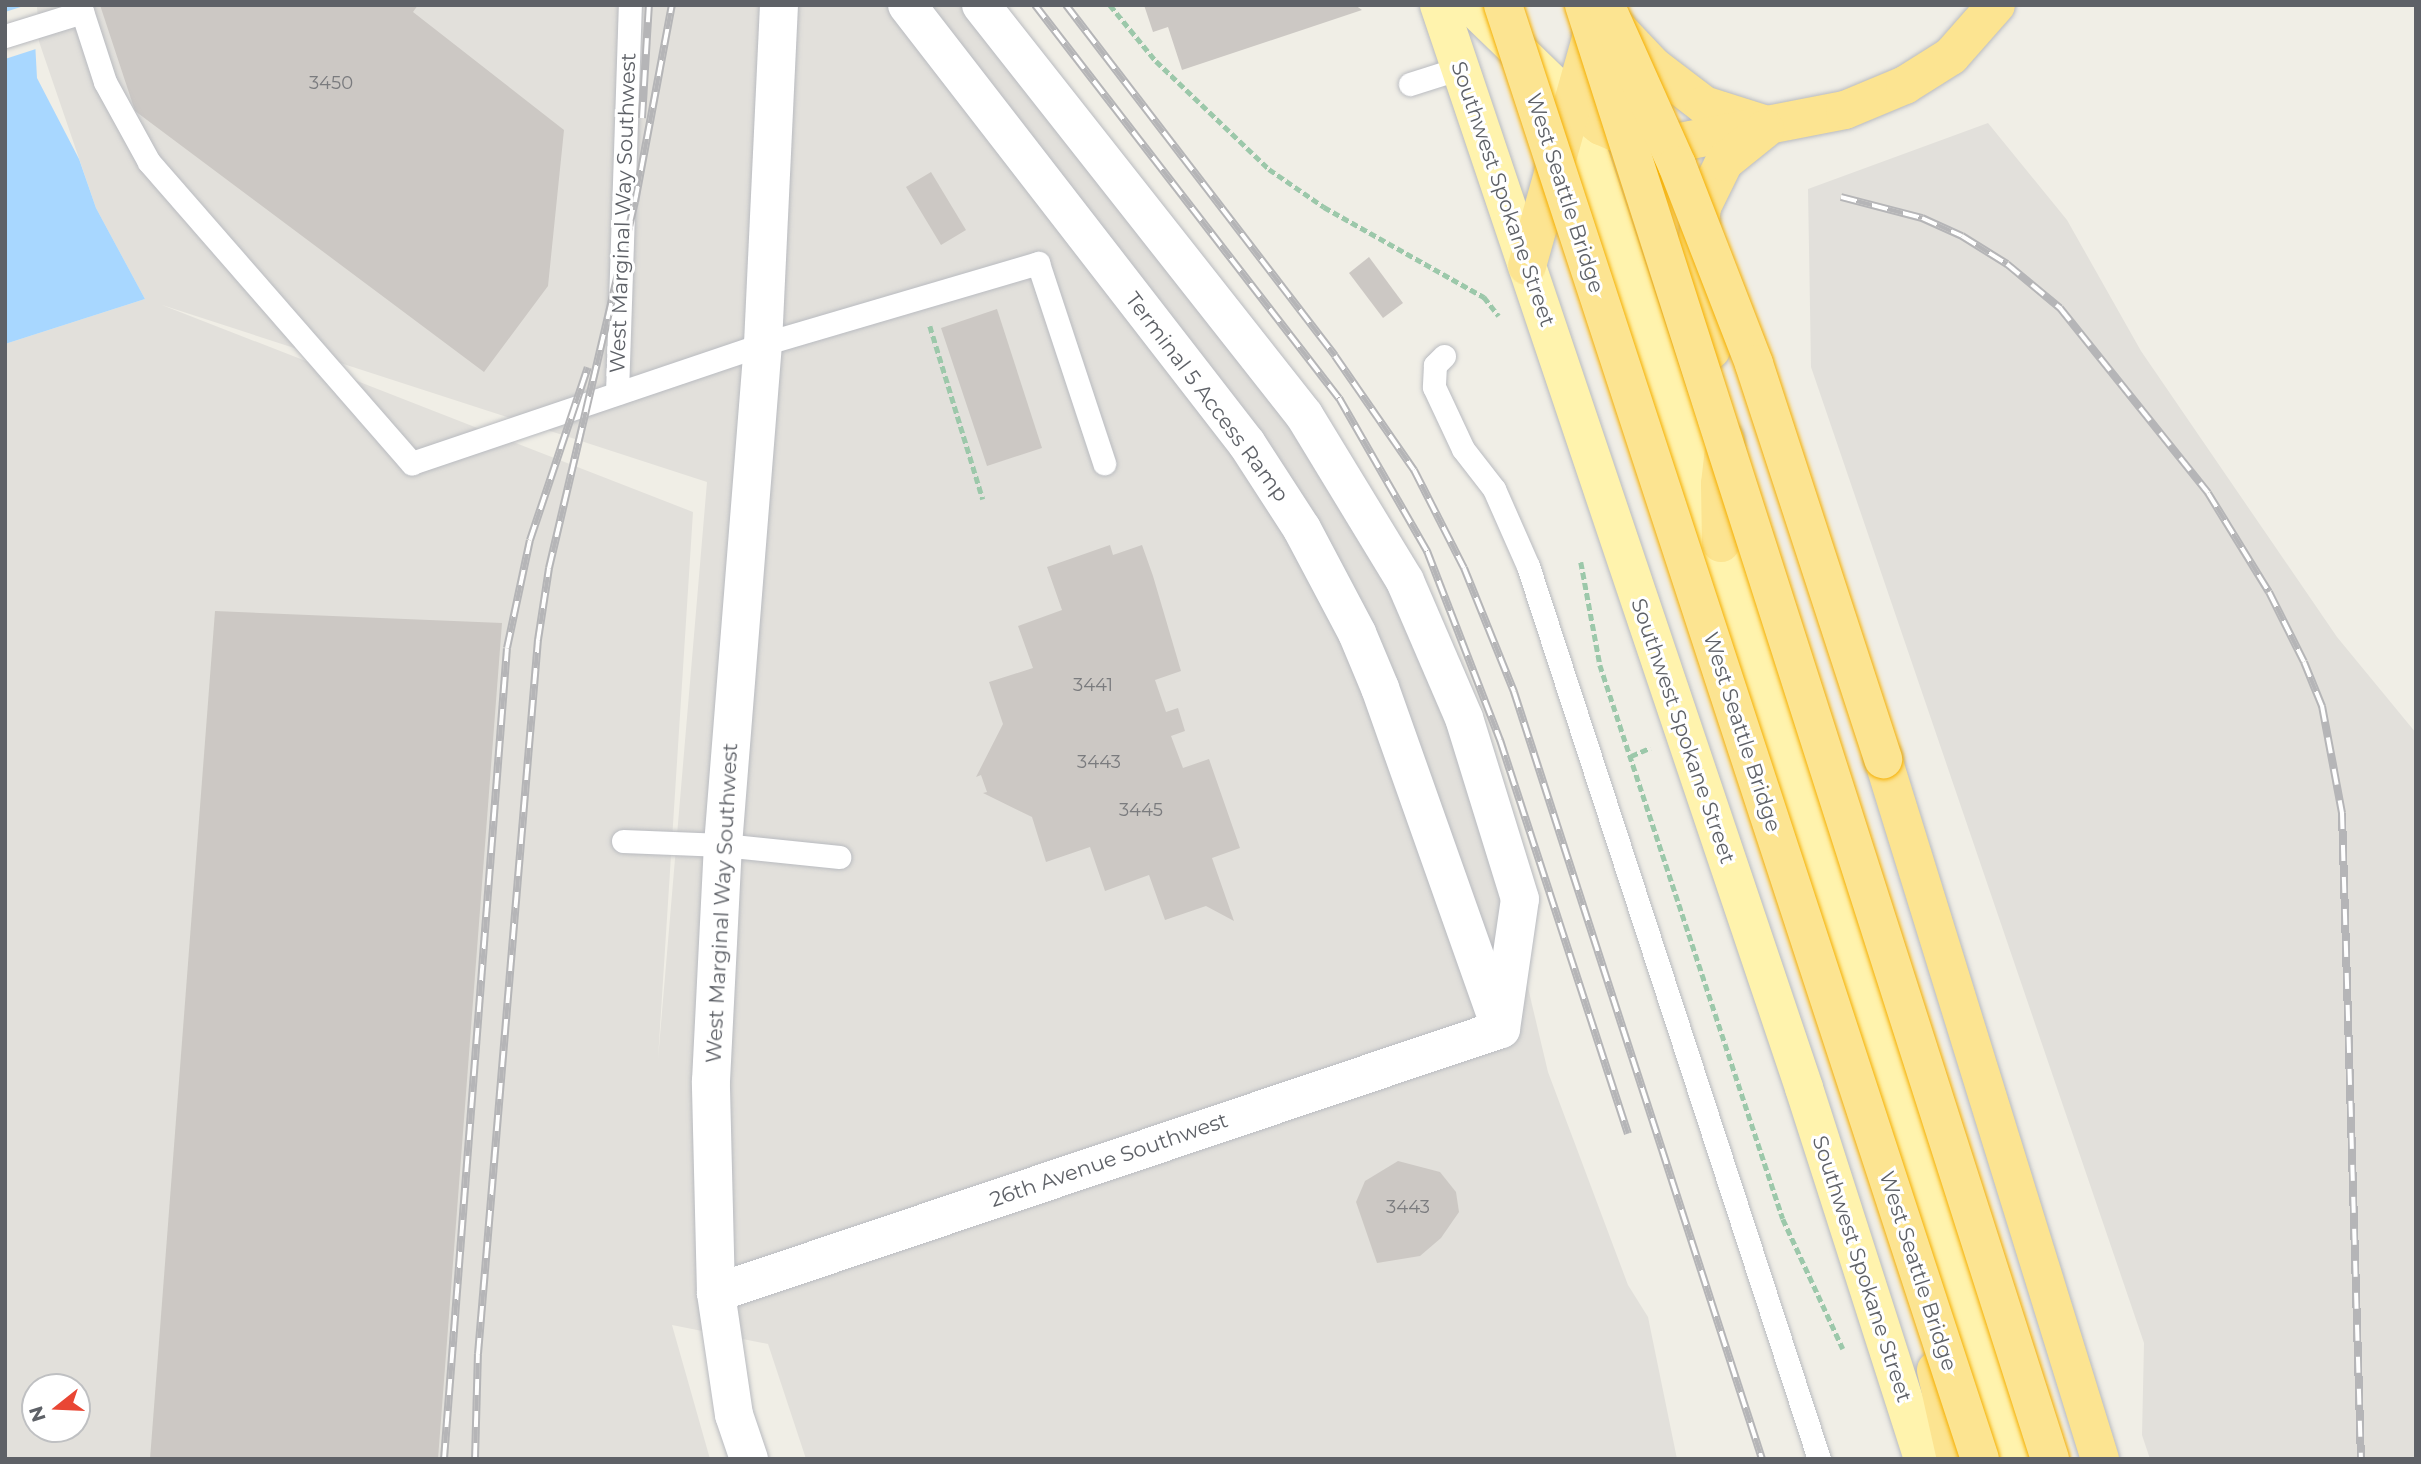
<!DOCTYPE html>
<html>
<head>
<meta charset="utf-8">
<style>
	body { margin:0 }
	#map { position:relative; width:2421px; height:1464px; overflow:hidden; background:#f0eee6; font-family:Montserrat,sans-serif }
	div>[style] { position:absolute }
	.industrial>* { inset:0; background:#e2e0db }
	.water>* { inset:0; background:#a8d7ff }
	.pier>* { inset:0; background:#f0eee6 }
	.building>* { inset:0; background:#ccc8c4 }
	.path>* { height:4.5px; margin-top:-2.25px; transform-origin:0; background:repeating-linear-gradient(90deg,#9cc8aa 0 7px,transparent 0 10.5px) }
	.roads { filter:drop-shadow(0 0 2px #b9bbc0) drop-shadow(0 0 2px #b9bbc0) }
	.lane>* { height:23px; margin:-11.5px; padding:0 11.5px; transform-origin:11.5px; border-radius:11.5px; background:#fff }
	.street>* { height:38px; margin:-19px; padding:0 19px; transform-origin:19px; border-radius:19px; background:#fff }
	.secondary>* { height:38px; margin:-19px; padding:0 19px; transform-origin:19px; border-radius:19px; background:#fff }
	.primary>* { height:38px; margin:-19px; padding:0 19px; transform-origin:19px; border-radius:19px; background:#fff3ad }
	.highway>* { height:38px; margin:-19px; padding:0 19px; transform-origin:19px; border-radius:19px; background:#fce491 }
	.rail>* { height:8px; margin-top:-4px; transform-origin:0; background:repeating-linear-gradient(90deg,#fff 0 16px,#b5b5b7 0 32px); box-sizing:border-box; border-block:2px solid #b5b5b7 }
	.bridges { filter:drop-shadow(0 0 2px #f5af01) drop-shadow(0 0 2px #f5af01) }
	.highway-bridge>* { height:38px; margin:-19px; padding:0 19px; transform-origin:19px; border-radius:19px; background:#fce491 }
	span { translate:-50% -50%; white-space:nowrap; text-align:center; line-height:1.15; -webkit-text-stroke:6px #fff; paint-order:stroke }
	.number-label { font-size:18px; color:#7a7b7e }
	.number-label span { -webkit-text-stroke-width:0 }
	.street-label { font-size:21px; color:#5e6167 }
	.frame { position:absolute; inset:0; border:7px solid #5e6167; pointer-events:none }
	.north { position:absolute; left:21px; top:1373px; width:70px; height:70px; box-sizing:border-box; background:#fff; border:2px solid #bfc0c2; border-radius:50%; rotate:252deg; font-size:19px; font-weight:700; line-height:28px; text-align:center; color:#5e6167 }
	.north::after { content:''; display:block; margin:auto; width:24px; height:32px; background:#e94634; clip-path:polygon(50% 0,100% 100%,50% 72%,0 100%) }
</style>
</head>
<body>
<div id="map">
	<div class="industrial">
		<i style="clip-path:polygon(evenodd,33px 5px,981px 5px,1304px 415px,1464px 718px,1548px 1072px,1628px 1285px,1648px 1317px,1677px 1459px,806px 1459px,768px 1344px,672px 1325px,710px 1459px,5px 1459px,5px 344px,145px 299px,96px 208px,34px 27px,33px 5px,162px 305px,707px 482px,658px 1059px,693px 512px,162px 305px,33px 5px,35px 1387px,77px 1387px,77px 1429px,35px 1429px,35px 1387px)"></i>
		<i style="clip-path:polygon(1988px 123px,2067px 220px,2141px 351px,2337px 637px,2416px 733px,2416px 1459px,2150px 1459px,2142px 1435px,2144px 1343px,1811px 367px,1808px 189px)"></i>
	</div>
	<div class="water">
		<i style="clip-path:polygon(5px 5px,33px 5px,37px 78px,79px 159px,96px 208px,145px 299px,5px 344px)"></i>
	</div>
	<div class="pier">
		<i style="clip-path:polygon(27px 5px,37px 5px,39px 48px,5px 59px,5px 12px)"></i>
	</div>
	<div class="building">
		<i style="clip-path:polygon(100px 5px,418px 5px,413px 12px,564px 130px,548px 286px,484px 372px,135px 111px)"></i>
		<i style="clip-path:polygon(1144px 5px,1355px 5px,1362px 10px,1182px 70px,1168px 27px,1153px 32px)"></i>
		<i style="clip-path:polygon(931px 172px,966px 230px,941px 245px,906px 187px)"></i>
		<i style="clip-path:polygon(1369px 257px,1403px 303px,1383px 318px,1349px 273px)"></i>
		<i style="clip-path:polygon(997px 309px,1042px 448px,987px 466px,941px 328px)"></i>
		<i style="clip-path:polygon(1110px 545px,1113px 555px,1142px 545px,1153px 576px,1181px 671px,1155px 680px,1166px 712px,1178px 708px,1185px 731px,1171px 736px,1183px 768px,1209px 759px,1240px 848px,1212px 858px,1234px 921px,1206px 906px,1165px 920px,1149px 875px,1105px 891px,1090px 847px,1046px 862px,1032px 817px,983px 793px,987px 792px,981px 775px,976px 777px,1003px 724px,989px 682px,1033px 668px,1018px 626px,1062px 610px,1047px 567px)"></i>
		<i style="clip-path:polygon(215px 611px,502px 623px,438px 1459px,150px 1459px)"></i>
		<i style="clip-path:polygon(1398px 1161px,1440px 1172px,1456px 1192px,1459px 1212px,1441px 1238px,1420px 1256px,1377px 1263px,1356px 1202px,1365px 1181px)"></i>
	</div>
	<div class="path">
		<i style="left:1110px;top:5px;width:72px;rotate:50.6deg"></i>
		<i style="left:1156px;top:61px;width:156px;rotate:43.7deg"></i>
		<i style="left:1269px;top:169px;width:67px;rotate:34.6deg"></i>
		<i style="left:1324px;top:207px;width:184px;rotate:29.4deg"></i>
		<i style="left:1484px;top:297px;width:24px;rotate:52deg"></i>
		<i style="left:930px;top:326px;width:181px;rotate:73deg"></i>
		<i style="left:1581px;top:562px;width:105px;rotate:79.5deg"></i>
		<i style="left:1600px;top:665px;width:583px;rotate:71.72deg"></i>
		<i style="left:1783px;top:1219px;width:143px;rotate:65.2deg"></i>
		<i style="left:1631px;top:756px;width:21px;rotate:-23deg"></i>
	</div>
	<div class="roads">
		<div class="lane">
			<i style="left:80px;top:5px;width:81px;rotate:72deg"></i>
			<i style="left:105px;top:82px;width:91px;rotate:61.2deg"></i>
			<i style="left:149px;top:162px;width:400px;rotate:48.9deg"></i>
			<i style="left:412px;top:463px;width:371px;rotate:-18.7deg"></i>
			<i style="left:763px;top:344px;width:287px;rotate:-16.4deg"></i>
			<i style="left:1038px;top:263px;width:211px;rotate:71.7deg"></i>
			<i style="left:5px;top:36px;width:81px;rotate:-17.3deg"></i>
			<i style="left:1410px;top:84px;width:52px;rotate:-17.7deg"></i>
			<i style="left:1444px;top:356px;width:13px;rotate:135deg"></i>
			<i style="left:1435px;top:365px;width:22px;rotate:93deg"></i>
			<i style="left:1434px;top:387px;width:68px;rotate:64.9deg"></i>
			<i style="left:1463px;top:449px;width:51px;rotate:52.2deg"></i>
			<i style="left:1494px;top:489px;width:84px;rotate:66.2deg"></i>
			<i style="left:1528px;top:566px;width:939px;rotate:71.95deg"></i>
			<i style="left:617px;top:393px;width:388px;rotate:-88.1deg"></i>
			<i style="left:623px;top:841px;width:100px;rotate:2.3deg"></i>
			<i style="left:723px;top:845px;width:117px;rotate:5.9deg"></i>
		</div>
		<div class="street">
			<i style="left:716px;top:1293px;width:828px;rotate:-18.59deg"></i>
			<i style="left:1501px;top:1029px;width:131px;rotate:-81.7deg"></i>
			<i style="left:1520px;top:899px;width:189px;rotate:-107.2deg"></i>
			<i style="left:1464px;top:718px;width:149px;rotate:-113.3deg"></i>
			<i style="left:1405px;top:581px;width:194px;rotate:-121.3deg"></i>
			<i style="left:1304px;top:415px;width:522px;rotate:-128.23deg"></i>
			<i style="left:749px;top:1459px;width:46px;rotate:-108.8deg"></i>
			<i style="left:734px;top:1415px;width:123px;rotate:-98.4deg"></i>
			<i style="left:716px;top:1293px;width:212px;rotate:-91.4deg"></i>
			<i style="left:711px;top:1081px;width:236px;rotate:-87.1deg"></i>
			<i style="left:723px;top:845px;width:503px;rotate:-85.44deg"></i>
			<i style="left:763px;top:344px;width:339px;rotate:-87.3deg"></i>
		</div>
		<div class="secondary">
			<i style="left:907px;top:5px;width:555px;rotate:52.24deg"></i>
			<i style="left:1247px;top:444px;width:101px;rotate:57.1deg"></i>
			<i style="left:1302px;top:529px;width:118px;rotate:62.1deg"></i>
			<i style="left:1357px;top:633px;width:60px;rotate:67.3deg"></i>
			<i style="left:1380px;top:688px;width:362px;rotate:70.5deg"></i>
		</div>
		<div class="primary">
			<i style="left:1439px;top:5px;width:1143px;rotate:71.37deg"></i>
			<i style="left:1804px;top:1088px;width:390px;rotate:72.2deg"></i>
			<i style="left:1471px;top:5px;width:142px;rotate:44.1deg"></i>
			<i style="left:1573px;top:104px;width:1427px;rotate:71.78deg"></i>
		</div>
		<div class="highway">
			<i style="left:1618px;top:29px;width:51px;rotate:46.6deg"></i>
			<i style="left:1653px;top:66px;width:64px;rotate:37.4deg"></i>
			<i style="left:1704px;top:105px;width:63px;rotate:17.6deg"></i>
			<i style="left:1573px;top:104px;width:36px;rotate:38deg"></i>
			<i style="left:1601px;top:126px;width:39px;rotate:23deg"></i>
			<i style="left:1637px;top:141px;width:38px;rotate:3deg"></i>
			<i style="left:1675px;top:143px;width:173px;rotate:-11deg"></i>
			<i style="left:1845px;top:110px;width:65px;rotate:-22.6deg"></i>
			<i style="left:1905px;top:85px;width:54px;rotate:-32.2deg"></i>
			<i style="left:1951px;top:56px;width:68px;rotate:-48.6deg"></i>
			<i style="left:1527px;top:266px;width:259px;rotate:-74.3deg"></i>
			<i style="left:1711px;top:350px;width:84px;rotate:-101.7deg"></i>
			<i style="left:1694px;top:268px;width:62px;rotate:-82.5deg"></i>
			<i style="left:1702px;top:207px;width:50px;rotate:-63.9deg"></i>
			<i style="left:1724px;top:162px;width:53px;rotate:-38.8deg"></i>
			<i style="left:1721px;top:543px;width:59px;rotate:-91deg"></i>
			<i style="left:1720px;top:484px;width:44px;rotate:-83.5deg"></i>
			<i style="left:1883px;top:759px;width:733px;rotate:72.78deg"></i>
			<i style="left:1936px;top:1370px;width:91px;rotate:77.3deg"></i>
		</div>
	</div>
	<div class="rail">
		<i style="left:1035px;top:5px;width:497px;rotate:52.3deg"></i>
		<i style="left:1339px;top:398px;width:177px;rotate:60.1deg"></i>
		<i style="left:1427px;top:551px;width:203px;rotate:68.9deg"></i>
		<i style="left:1500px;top:740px;width:414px;rotate:72deg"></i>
		<i style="left:1066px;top:5px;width:442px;rotate:52.5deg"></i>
		<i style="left:1335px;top:356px;width:139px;rotate:55.3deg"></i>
		<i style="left:1414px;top:470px;width:110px;rotate:63deg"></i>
		<i style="left:1464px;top:568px;width:134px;rotate:68deg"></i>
		<i style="left:1514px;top:692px;width:806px;rotate:72.08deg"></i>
		<i style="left:642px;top:118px;width:113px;rotate:-86.5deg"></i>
		<i style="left:1841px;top:197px;width:84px;rotate:14.5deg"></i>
		<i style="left:1922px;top:218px;width:44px;rotate:24.2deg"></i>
		<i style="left:1962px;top:236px;width:53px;rotate:31.9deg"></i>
		<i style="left:2007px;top:264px;width:69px;rotate:39.7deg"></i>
		<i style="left:2060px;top:308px;width:237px;rotate:51.3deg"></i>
		<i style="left:2208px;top:493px;width:116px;rotate:58.4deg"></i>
		<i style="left:2269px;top:592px;width:78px;rotate:63.4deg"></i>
		<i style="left:2304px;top:662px;width:48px;rotate:67.8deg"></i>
		<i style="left:2322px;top:706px;width:109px;rotate:79.4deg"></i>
		<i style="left:2342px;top:813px;width:646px;rotate:88.32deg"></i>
		<i style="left:444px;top:1459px;width:813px;rotate:-85.56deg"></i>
		<i style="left:507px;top:648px;width:110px;rotate:-78deg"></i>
		<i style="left:530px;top:540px;width:182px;rotate:-71.5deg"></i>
		<i style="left:475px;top:1459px;width:105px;rotate:-88.4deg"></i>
		<i style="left:478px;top:1354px;width:717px;rotate:-85.2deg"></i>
		<i style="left:538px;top:640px;width:73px;rotate:-81.3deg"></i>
		<i style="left:549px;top:568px;width:376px;rotate:-76.8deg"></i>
		<i style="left:635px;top:202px;width:200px;rotate:-79.4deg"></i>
	</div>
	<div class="bridges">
		<div class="highway-bridge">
			<i style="left:1503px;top:5px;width:1530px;rotate:71.84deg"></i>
			<i style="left:1584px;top:5px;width:1527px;rotate:72.23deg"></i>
			<i style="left:1609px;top:13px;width:167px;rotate:65.9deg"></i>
			<i style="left:1677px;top:165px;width:213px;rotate:68.8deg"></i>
			<i style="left:1754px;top:364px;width:416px;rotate:71.9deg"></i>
		</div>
	</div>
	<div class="number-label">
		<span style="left:331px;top:83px">3450</span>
		<span style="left:1093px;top:685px">3441</span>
		<span style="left:1099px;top:762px">3443</span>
		<span style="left:1141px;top:810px">3445</span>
		<span style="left:1408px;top:1207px">3443</span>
	</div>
	<div class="street-label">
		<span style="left:1565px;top:193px;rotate:72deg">West Seattle Bridge</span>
		<span style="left:1503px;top:194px;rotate:71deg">Southwest Spokane Street</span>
		<span style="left:623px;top:213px;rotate:-88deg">West Marginal Way Southwest</span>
		<span style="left:1207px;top:397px;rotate:53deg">Terminal 5 Access Ramp</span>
		<span style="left:1683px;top:731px;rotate:71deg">Southwest Spokane Street</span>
		<span style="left:1742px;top:732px;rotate:72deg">West Seattle Bridge</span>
		<span style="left:722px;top:903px;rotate:-87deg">West Marginal Way Southwest</span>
		<span style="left:1109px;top:1160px;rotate:-19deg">26th Avenue Southwest</span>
		<span style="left:1862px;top:1269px;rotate:72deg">Southwest Spokane Street</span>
		<span style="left:1918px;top:1271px;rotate:72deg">West Seattle Bridge</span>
	</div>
	<div class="frame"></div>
	<div class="north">N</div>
</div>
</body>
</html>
